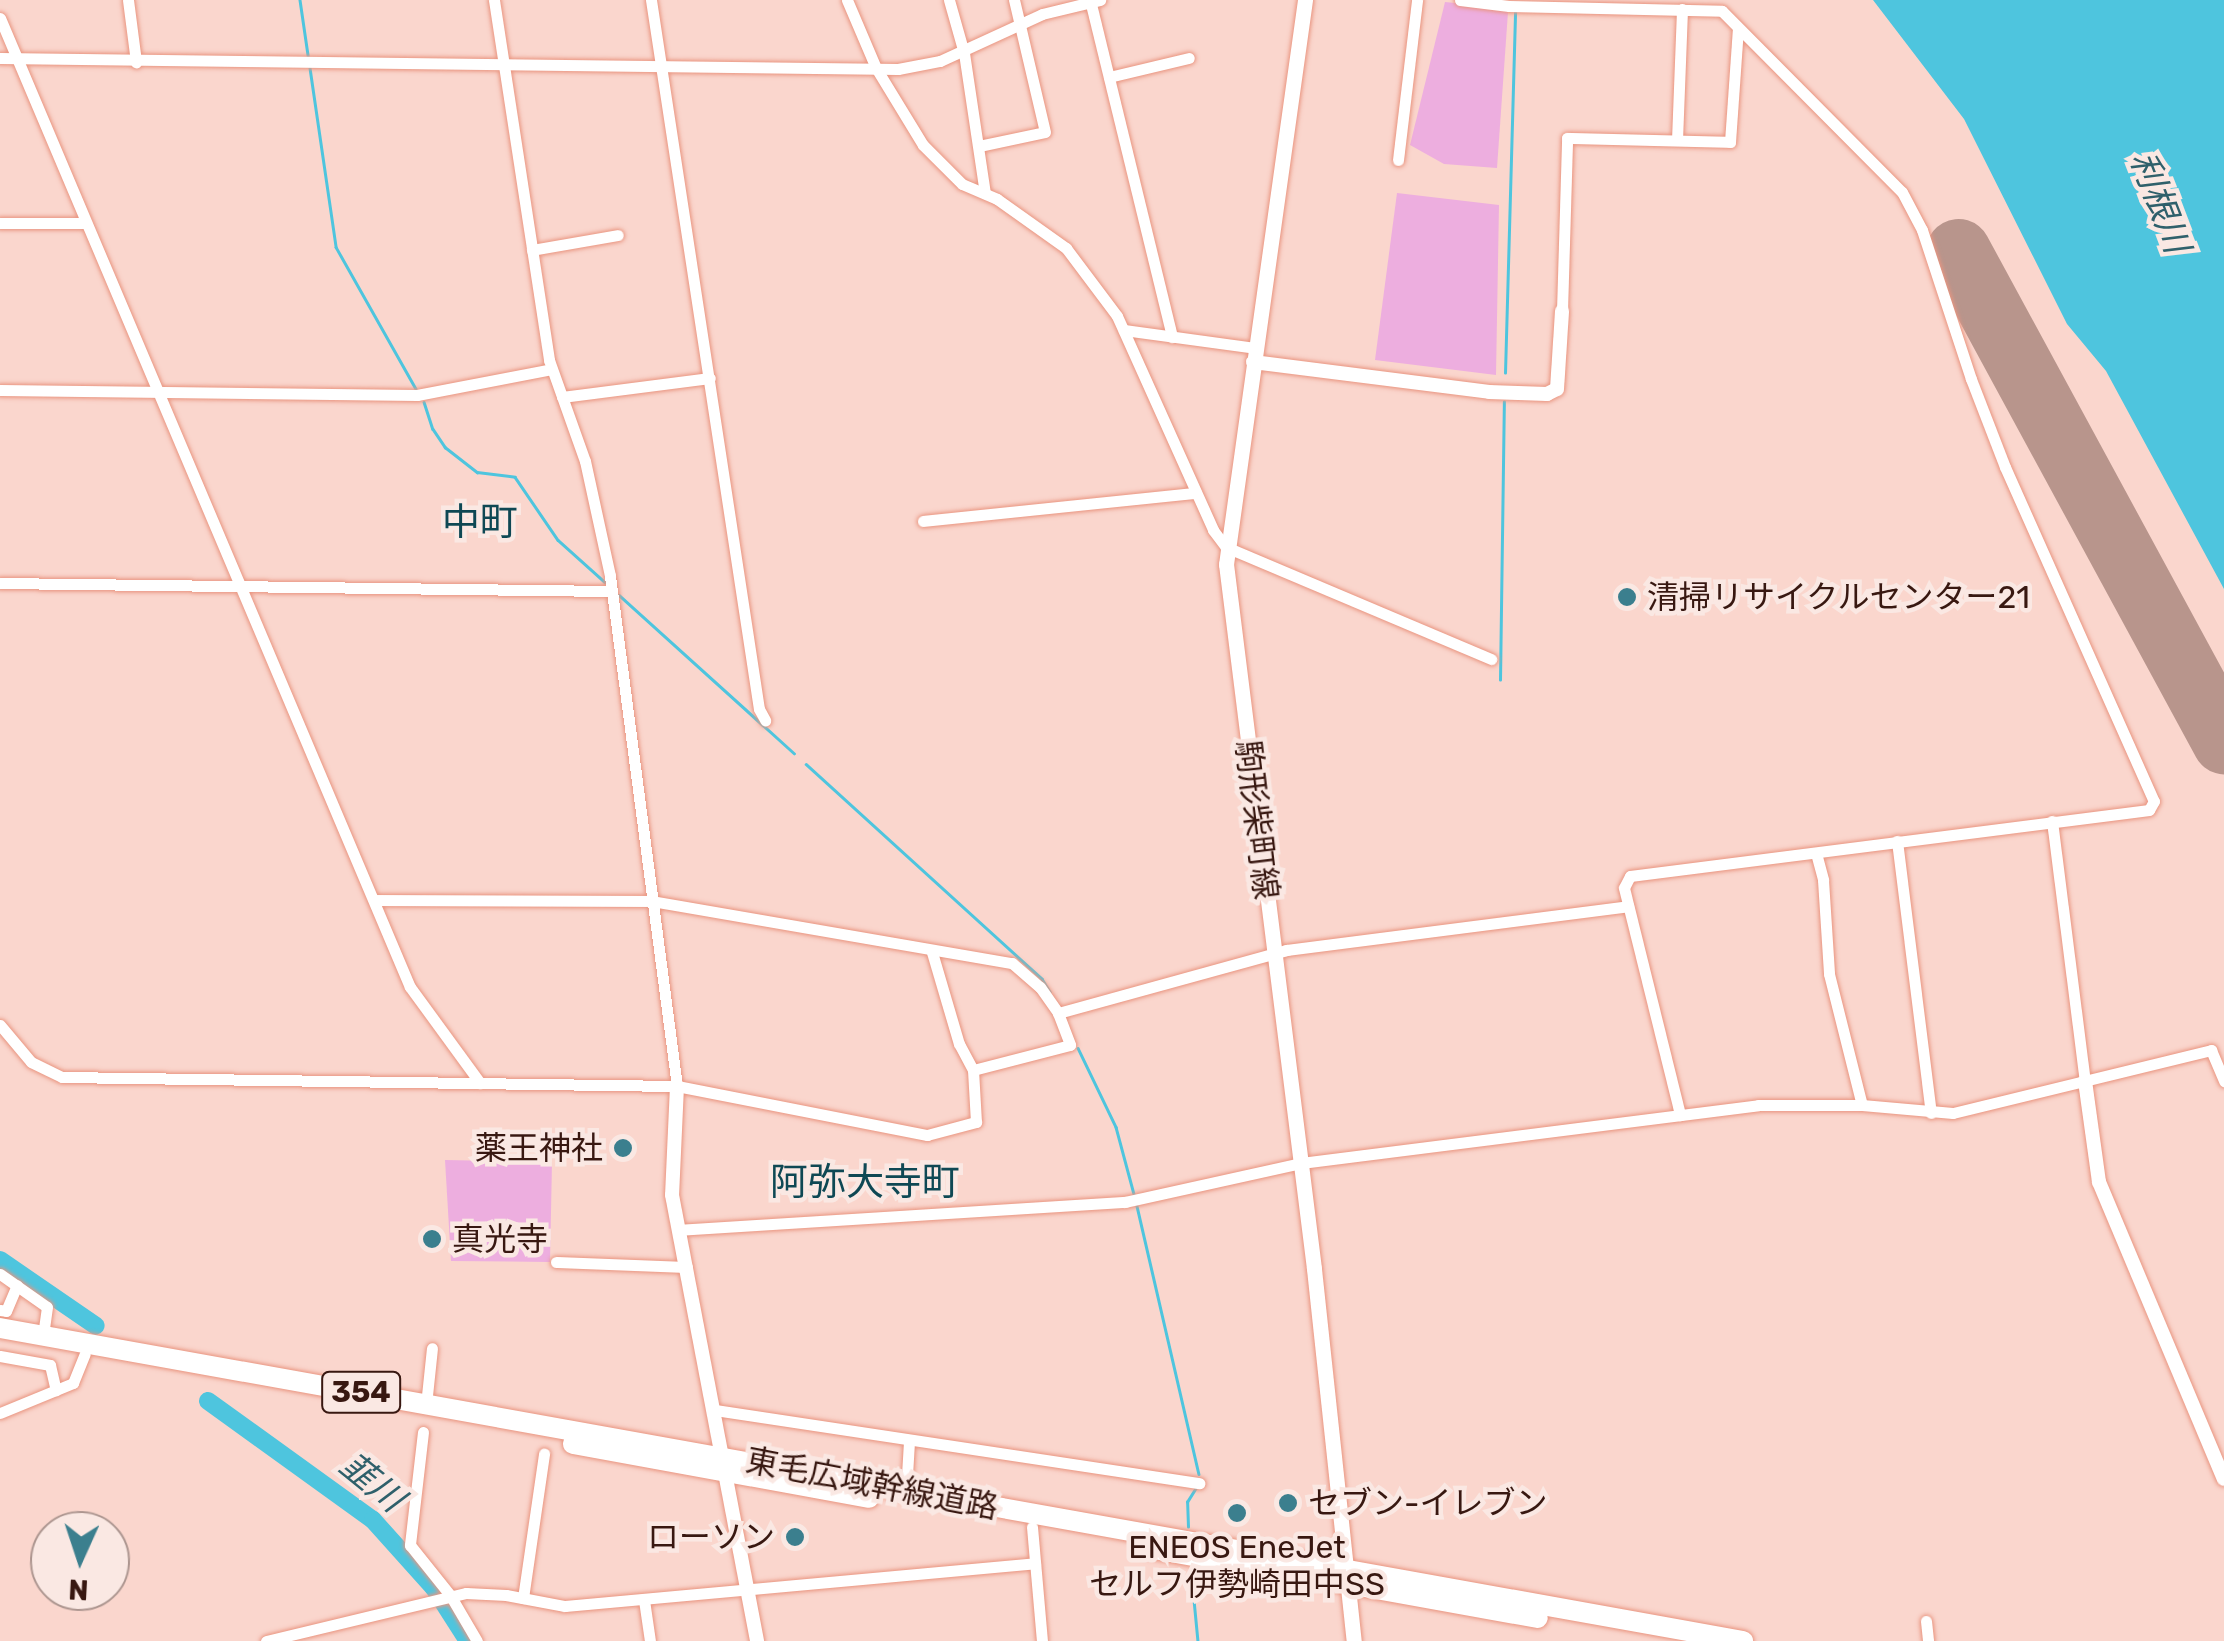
<!DOCTYPE html>
<html>
<head>
<meta charset="utf-8">
<style>
	body { margin:0 }
	#map { position:relative; width:2224px; height:1641px; overflow:hidden; background:#fad6cd; font-family:Rubik,"Noto Sans JP",sans-serif }
	div>[style] { position:absolute }
	.green>* { inset:0; background:#edaedf }
	.water>* { inset:0; background:#4ec5de }
	.stream>* { height:2.5px; margin:-1.25px; padding:0 1.25px; transform-origin:1.25px; border-radius:1.25px; background:#4ec5de }
	.river>* { height:18px; margin:-9px; padding:0 9px; transform-origin:9px; border-radius:9px; background:#4ec5de }
	.runway>* { height:65px; margin:-32.5px; padding:0 32.5px; transform-origin:32.5px; border-radius:32.5px; background:#b8958c }
	.roads { filter:drop-shadow(0 0 2px #e99580) drop-shadow(0 0 2px #e99580) }
	.minor>* { height:11px; margin:-5.5px; padding:0 5.5px; transform-origin:5.5px; border-radius:5.5px; background:#fff }
	.tertiary>* { height:14px; margin:-7px; padding:0 7px; transform-origin:7px; border-radius:7px; background:#fff }
	.secondary>* { height:15px; margin:-7.5px; padding:0 7.5px; transform-origin:7.5px; border-radius:7.5px; background:#fff }
	.trunk>* { height:20px; margin:-10px; padding:0 10px; transform-origin:10px; border-radius:10px; background:#fff }
	.dots>* { width:28px; height:28px; translate:-50% -50%; box-sizing:border-box; border:5px solid #fae8e3; border-radius:50% }
	span { translate:-50% -50%; white-space:nowrap; text-align:center; line-height:1.15; -webkit-text-stroke:9px #fae8e3; paint-order:stroke }
	.shield-label span { padding:2px 8px; background:#fae8e3; border:2px solid; border-radius:8px; -webkit-text-stroke-width:0 }
	.shield-label { font-size:30px; color:#381811; font-weight:700 }
	.poi-label { font-size:32px; color:#381811 }
	.left { translate:0 -50%; text-align:left }
	.right { translate:-100% -50%; text-align:right }
	.street-label { font-size:32px; color:#381811 }
	.water-label { font-size:35px; color:#2f606b; font-style:italic }
	.quarter-label { font-size:38px; color:#0e4854 }
	.north { position:absolute; left:30px; top:1511px; width:100px; height:100px; box-sizing:border-box; background:#fae8e3; border:2px solid #ac958f; border-radius:50%; rotate:183deg; font-size:28px; font-weight:700; line-height:40px; text-align:center; color:#381811 }
	.north::after { content:''; display:block; margin:auto; width:35px; height:45px; background:#3b7f8e; clip-path:polygon(50% 0,100% 100%,50% 72%,0 100%) }
</style>
</head>
<body>
<div id="map">
	<div class="green">
		<i style="clip-path:polygon(1445px 2px,1504px 8px,1508px 12px,1497px 168px,1444px 164px,1410px 145px)"></i>
		<i style="clip-path:polygon(1397px 193px,1499px 205px,1496px 375px,1375px 360px)"></i>
		<i style="clip-path:polygon(445px 1160px,552px 1162px,550px 1262px,451px 1261px)"></i>
	</div>
	<div class="water">
		<i style="clip-path:polygon(1873px 0,2224px 0,2224px 589px,2106px 371px,2067px 324px,1964px 119px)"></i>
	</div>
	<div class="stream">
		<i style="left:300px;top:0;width:56px;rotate:81.7deg"></i>
		<i style="left:310px;top:68px;width:181px;rotate:81.7deg"></i>
		<i style="left:336px;top:247px;width:163px;rotate:60.6deg"></i>
		<i style="left:1505px;top:373px;width:363px;rotate:-88.4deg"></i>
		<i style="left:424px;top:402px;width:28px;rotate:72deg"></i>
		<i style="left:433px;top:429px;width:22px;rotate:56deg"></i>
		<i style="left:445px;top:447px;width:41px;rotate:38deg"></i>
		<i style="left:477px;top:472px;width:38px;rotate:7deg"></i>
		<i style="left:515px;top:477px;width:76px;rotate:55.7deg"></i>
		<i style="left:558px;top:540px;width:63px;rotate:41.8deg"></i>
		<i style="left:619px;top:595px;width:236px;rotate:42.1deg"></i>
		<i style="left:1500px;top:680px;width:278px;rotate:-89.2deg"></i>
		<i style="left:806px;top:764px;width:319px;rotate:42.3deg"></i>
		<i style="left:1042px;top:979px;width:15px;rotate:58deg"></i>
		<i style="left:1078px;top:1048px;width:88px;rotate:64.3deg"></i>
		<i style="left:1116px;top:1127px;width:69px;rotate:75deg"></i>
		<i style="left:1137px;top:1206px;width:275px;rotate:77deg"></i>
		<i style="left:1188px;top:1527px;width:25px;rotate:-92deg"></i>
		<i style="left:1187px;top:1502px;width:15px;rotate:-58deg"></i>
		<i style="left:1192px;top:1579px;width:62px;rotate:84.5deg"></i>
	</div>
	<div class="river">
		<i style="left:0;top:1260px;width:116px;rotate:34.5deg"></i>
		<i style="left:208px;top:1401px;width:203px;rotate:35.8deg"></i>
		<i style="left:373px;top:1520px;width:91px;rotate:48.1deg"></i>
		<i style="left:434px;top:1588px;width:63px;rotate:57.3deg"></i>
	</div>
	<div class="runway">
		<i style="left:1958px;top:251px;width:558px;rotate:61.5deg"></i>
	</div>
	<div class="roads">
		<div class="minor">
			<i style="left:128px;top:0;width:63px;rotate:82.6deg"></i>
			<i style="left:494px;top:0;width:364px;rotate:81.3deg"></i>
			<i style="left:549px;top:360px;width:107px;rotate:70.4deg"></i>
			<i style="left:585px;top:461px;width:118px;rotate:77.7deg"></i>
			<i style="left:610px;top:576px;width:514px;rotate:82.52deg"></i>
			<i style="left:651px;top:0;width:717px;rotate:81.34deg"></i>
			<i style="left:759px;top:709px;width:13px;rotate:61deg"></i>
			<i style="left:847px;top:0;width:74px;rotate:66.9deg"></i>
			<i style="left:876px;top:68px;width:90px;rotate:58.6deg"></i>
			<i style="left:923px;top:145px;width:55px;rotate:45deg"></i>
			<i style="left:962px;top:184px;width:38px;rotate:23deg"></i>
			<i style="left:997px;top:199px;width:85px;rotate:35.4deg"></i>
			<i style="left:1066px;top:248px;width:85px;rotate:53.1deg"></i>
			<i style="left:1117px;top:316px;width:235px;rotate:65.8deg"></i>
			<i style="left:1213px;top:530px;width:21px;rotate:53deg"></i>
			<i style="left:1226px;top:547px;width:288px;rotate:22.9deg"></i>
			<i style="left:949px;top:0;width:55px;rotate:74.2deg"></i>
			<i style="left:964px;top:53px;width:142px;rotate:81.5deg"></i>
			<i style="left:1090px;top:0;width:347px;rotate:76.3deg"></i>
			<i style="left:1460px;top:0;width:49px;rotate:7deg"></i>
			<i style="left:1509px;top:6px;width:213px;rotate:1.3deg"></i>
			<i style="left:1722px;top:11px;width:255px;rotate:45.2deg"></i>
			<i style="left:1902px;top:192px;width:43px;rotate:62.2deg"></i>
			<i style="left:1922px;top:230px;width:157px;rotate:71.8deg"></i>
			<i style="left:1971px;top:379px;width:94px;rotate:68.9deg"></i>
			<i style="left:2005px;top:467px;width:366px;rotate:66deg"></i>
			<i style="left:2154px;top:801px;width:10px;rotate:119deg"></i>
			<i style="left:2149px;top:810px;width:523px;rotate:172.75deg"></i>
			<i style="left:1630px;top:876px;width:13px;rotate:117deg"></i>
			<i style="left:1624px;top:888px;width:234px;rotate:76.1deg"></i>
			<i style="left:0;top:18px;width:1052px;rotate:67.07deg"></i>
			<i style="left:410px;top:987px;width:119px;rotate:53.9deg"></i>
			<i style="left:0;top:58px;width:898px;rotate:0.7deg"></i>
			<i style="left:898px;top:69px;width:43px;rotate:-10.8deg"></i>
			<i style="left:940px;top:61px;width:112px;rotate:-24.7deg"></i>
			<i style="left:1042px;top:14px;width:60px;rotate:-13.6deg"></i>
			<i style="left:1109px;top:77px;width:82px;rotate:-13.4deg"></i>
			<i style="left:1677px;top:140px;width:131px;rotate:-87.8deg"></i>
			<i style="left:979px;top:146px;width:67px;rotate:-12deg"></i>
			<i style="left:1045px;top:132px;width:136px;rotate:-103.2deg"></i>
			<i style="left:1398px;top:160px;width:161px;rotate:-83.2deg"></i>
			<i style="left:0;top:223px;width:85px"></i>
			<i style="left:532px;top:250px;width:87px;rotate:-9.9deg"></i>
			<i style="left:1562px;top:311px;width:173px;rotate:-88.3deg"></i>
			<i style="left:1567px;top:138px;width:163px;rotate:1.4deg"></i>
			<i style="left:1730px;top:142px;width:113px;rotate:-86deg"></i>
			<i style="left:1124px;top:330px;width:132px;rotate:7.8deg"></i>
			<i style="left:0;top:390px;width:417px;rotate:0.7deg"></i>
			<i style="left:417px;top:395px;width:137px;rotate:-10.9deg"></i>
			<i style="left:562px;top:397px;width:149px;rotate:-7.3deg"></i>
			<i style="left:923px;top:521px;width:274px;rotate:-5.9deg"></i>
			<i style="left:0;top:583px;width:612px;rotate:0.75deg"></i>
			<i style="left:2052px;top:821px;width:262px;rotate:82.8deg"></i>
			<i style="left:1897px;top:841px;width:274px;rotate:82.9deg"></i>
			<i style="left:1816px;top:853px;width:28px;rotate:75deg"></i>
			<i style="left:1823px;top:880px;width:94px;rotate:86.3deg"></i>
			<i style="left:1829px;top:974px;width:135px;rotate:75.9deg"></i>
			<i style="left:374px;top:900px;width:278px;rotate:0.2deg"></i>
			<i style="left:652px;top:901px;width:365px;rotate:9.8deg"></i>
			<i style="left:1012px;top:963px;width:37px;rotate:41deg"></i>
			<i style="left:1040px;top:987px;width:32px;rotate:55deg"></i>
			<i style="left:1058px;top:1013px;width:34px;rotate:69deg"></i>
			<i style="left:1070px;top:1045px;width:100px;rotate:165.5deg"></i>
			<i style="left:1058px;top:1013px;width:237px;rotate:-15.4deg"></i>
			<i style="left:1286px;top:950px;width:345px;rotate:-7.3deg"></i>
			<i style="left:0;top:1025px;width:48px;rotate:50deg"></i>
			<i style="left:31px;top:1062px;width:34px;rotate:26deg"></i>
			<i style="left:62px;top:1077px;width:615px;rotate:0.84deg"></i>
			<i style="left:677px;top:1086px;width:255px;rotate:11.1deg"></i>
			<i style="left:927px;top:1135px;width:51px;rotate:-14.9deg"></i>
			<i style="left:976px;top:1122px;width:52px;rotate:-93.3deg"></i>
			<i style="left:973px;top:1070px;width:30px;rotate:-118deg"></i>
			<i style="left:959px;top:1044px;width:96px;rotate:-106.4deg"></i>
			<i style="left:678px;top:1230px;width:448px;rotate:-3.6deg"></i>
			<i style="left:1125px;top:1202px;width:180px;rotate:-12.5deg"></i>
			<i style="left:1301px;top:1163px;width:461px;rotate:-7.2deg"></i>
			<i style="left:1758px;top:1105px;width:104px"></i>
			<i style="left:1862px;top:1105px;width:91px;rotate:5deg"></i>
			<i style="left:1953px;top:1113px;width:266px;rotate:-13.7deg"></i>
			<i style="left:2211px;top:1050px;width:34px;rotate:67deg"></i>
			<i style="left:556px;top:1262px;width:131px;rotate:2.2deg"></i>
			<i style="left:0;top:1274px;width:57px;rotate:35.1deg"></i>
			<i style="left:47px;top:1307px;width:28px;rotate:98deg"></i>
			<i style="left:0;top:1310px;width:6px;rotate:9deg"></i>
			<i style="left:6px;top:1311px;width:28px;rotate:-67deg"></i>
			<i style="left:0;top:1356px;width:51px;rotate:10.2deg"></i>
			<i style="left:50px;top:1365px;width:26px;rotate:77deg"></i>
			<i style="left:426px;top:1405px;width:57px;rotate:-84deg"></i>
			<i style="left:715px;top:1410px;width:490px;rotate:8.6deg"></i>
			<i style="left:0;top:1413px;width:79px;rotate:-22.3deg"></i>
			<i style="left:73px;top:1383px;width:31px;rotate:-68deg"></i>
			<i style="left:423px;top:1432px;width:114px;rotate:96.6deg"></i>
			<i style="left:410px;top:1545px;width:64px;rotate:51.3deg"></i>
			<i style="left:450px;top:1595px;width:53px;rotate:59.6deg"></i>
			<i style="left:906px;top:1492px;width:51px;rotate:-86.6deg"></i>
			<i style="left:1032px;top:1527px;width:114px;rotate:85deg"></i>
			<i style="left:523px;top:1598px;width:146px;rotate:-81.7deg"></i>
			<i style="left:644px;top:1600px;width:41px;rotate:81.7deg"></i>
			<i style="left:1926px;top:1621px;width:20px;rotate:84deg"></i>
			<i style="left:266px;top:1641px;width:206px;rotate:-13.5deg"></i>
			<i style="left:466px;top:1593px;width:40px;rotate:2.9deg"></i>
			<i style="left:506px;top:1595px;width:60px;rotate:10.6deg"></i>
			<i style="left:565px;top:1606px;width:472px;rotate:-5.2deg"></i>
		</div>
		<div class="tertiary">
			<i style="left:1253px;top:362px;width:238px;rotate:7.2deg"></i>
			<i style="left:1489px;top:392px;width:58px;rotate:2deg"></i>
			<i style="left:1547px;top:394px;width:11px;rotate:-27deg"></i>
			<i style="left:1557px;top:389px;width:78px;rotate:-86.3deg"></i>
			<i style="left:2085px;top:1081px;width:102px;rotate:82.1deg"></i>
			<i style="left:2099px;top:1182px;width:322px;rotate:67.2deg"></i>
			<i style="left:677px;top:1086px;width:109px;rotate:92.6deg"></i>
			<i style="left:672px;top:1195px;width:454px;rotate:79.2deg"></i>
		</div>
		<div class="secondary">
			<i style="left:1305px;top:0;width:570px;rotate:97.97deg"></i>
			<i style="left:1226px;top:564px;width:710px;rotate:82.88deg"></i>
			<i style="left:1314px;top:1269px;width:374px;rotate:83.9deg"></i>
		</div>
		<div class="trunk">
			<i style="left:0;top:1328px;width:1771px;rotate:10.18deg"></i>
			<i style="left:573px;top:1444px;width:301px;rotate:10.3deg"></i>
			<i style="left:1143px;top:1547px;width:401px;rotate:10.2deg"></i>
		</div>
	</div>
	<div class="dots">
		<i style="left:1627px;top:597px;background:#3b7f8e"></i>
		<i style="left:623px;top:1148px;background:#3b7f8e"></i>
		<i style="left:432px;top:1239px;background:#3b7f8e"></i>
		<i style="left:1288px;top:1503px;background:#3b7f8e"></i>
		<i style="left:1237px;top:1513px;background:#3b7f8e"></i>
		<i style="left:795px;top:1537px;background:#3b7f8e"></i>
	</div>
	<div class="shield-label">
		<span style="left:361px;top:1392px">354</span>
	</div>
	<div class="poi-label">
		<span class="left" style="left:1647px;top:597px">清掃リサイクルセンター21</span>
		<span class="right" style="left:603px;top:1148px">薬王神社</span>
		<span class="left" style="left:452px;top:1239px">真光寺</span>
		<span class="left" style="left:1308px;top:1503px">セブン-イレブン</span>
		<span class="right" style="left:775px;top:1537px">ローソン</span>
		<span style="left:1237px;top:1566px">ENEOS EneJet<br>セルフ伊勢崎田中SS</span>
	</div>
	<div class="street-label">
		<span style="left:1257px;top:820px;rotate:83deg">駒形柴町線</span>
		<span style="left:872px;top:1484px;rotate:11deg">東毛広域幹線道路</span>
	</div>
	<div class="water-label">
		<span style="left:2160px;top:202px;rotate:69deg">利根川</span>
		<span style="left:372px;top:1482px;rotate:39deg">韮川</span>
	</div>
	<div class="quarter-label">
		<span style="left:480px;top:523px">中町</span>
		<span style="left:865px;top:1183px">阿弥大寺町</span>
	</div>
	<div class="north">N</div>
</div>
</body>
</html>
